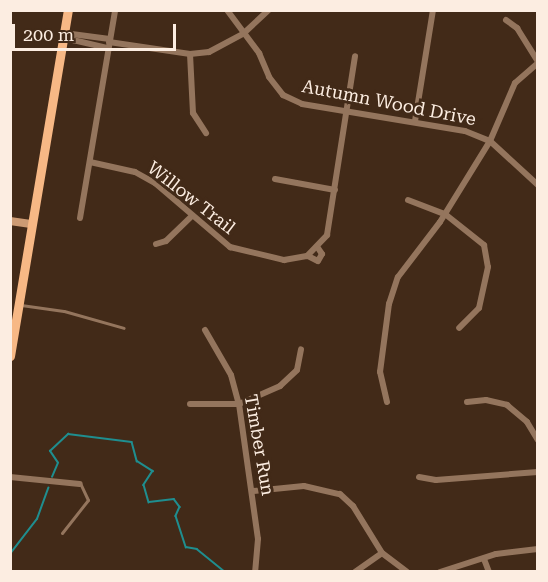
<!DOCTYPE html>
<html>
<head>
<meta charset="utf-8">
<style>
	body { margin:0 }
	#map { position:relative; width:548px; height:582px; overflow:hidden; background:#422a18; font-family:"Roboto Serif",serif }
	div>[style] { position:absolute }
	.stream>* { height:1.5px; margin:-0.75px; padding:0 0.75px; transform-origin:0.75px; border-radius:0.75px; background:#1f8e8f }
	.lane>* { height:3px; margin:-1.5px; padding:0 1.5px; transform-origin:1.5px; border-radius:1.5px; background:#94755d }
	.street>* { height:6px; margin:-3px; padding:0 3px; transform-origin:3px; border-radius:3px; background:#94755d }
	.secondary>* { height:8px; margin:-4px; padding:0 4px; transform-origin:4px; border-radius:4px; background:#cc9b74 }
	.primary>* { height:9px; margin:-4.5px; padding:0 4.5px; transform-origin:4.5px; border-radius:4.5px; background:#f7b885 }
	span { translate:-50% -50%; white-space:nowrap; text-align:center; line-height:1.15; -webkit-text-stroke:6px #422a18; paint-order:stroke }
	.street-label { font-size:18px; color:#fcede1 }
	.frame { position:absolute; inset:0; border:12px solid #fcede1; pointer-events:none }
	.scale { position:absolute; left:12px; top:24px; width:164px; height:27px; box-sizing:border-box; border:3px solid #fcede1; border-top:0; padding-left:8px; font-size:18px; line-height:21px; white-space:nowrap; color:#fcede1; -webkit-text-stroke:4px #422a18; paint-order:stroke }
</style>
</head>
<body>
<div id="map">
	<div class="stream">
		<i style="left:52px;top:477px;width:15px;rotate:-67deg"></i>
		<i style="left:58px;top:463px;width:14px;rotate:-124deg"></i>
		<i style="left:50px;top:451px;width:25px;rotate:-43deg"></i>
		<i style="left:68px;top:434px;width:64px;rotate:7.1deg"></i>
		<i style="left:132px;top:442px;width:20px;rotate:75deg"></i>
		<i style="left:137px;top:461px;width:19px;rotate:32deg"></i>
		<i style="left:153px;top:471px;width:17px;rotate:123deg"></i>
		<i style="left:144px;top:485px;width:18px;rotate:74deg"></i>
		<i style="left:149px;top:502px;width:25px;rotate:-7deg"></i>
		<i style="left:174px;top:499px;width:10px;rotate:53deg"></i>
		<i style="left:180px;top:507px;width:10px;rotate:114deg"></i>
		<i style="left:176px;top:516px;width:33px;rotate:72deg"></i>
		<i style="left:186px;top:547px;width:11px;rotate:10deg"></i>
		<i style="left:197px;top:549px;width:36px;rotate:39deg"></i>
		<i style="left:10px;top:554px;width:44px;rotate:-52.4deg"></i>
		<i style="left:37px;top:519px;width:33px;rotate:-70deg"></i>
	</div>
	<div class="lane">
		<i style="left:21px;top:305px;width:43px;rotate:7.9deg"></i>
		<i style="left:64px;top:311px;width:62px;rotate:15.8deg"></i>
		<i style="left:62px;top:533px;width:42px;rotate:-51.8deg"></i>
		<i style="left:88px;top:500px;width:17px;rotate:-115deg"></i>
	</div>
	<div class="street">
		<i style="left:227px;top:10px;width:54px;rotate:53.3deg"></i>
		<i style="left:259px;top:53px;width:26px;rotate:67deg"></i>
		<i style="left:269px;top:77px;width:23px;rotate:52deg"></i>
		<i style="left:283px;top:95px;width:21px;rotate:25deg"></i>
		<i style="left:302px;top:104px;width:165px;rotate:9.4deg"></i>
		<i style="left:465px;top:131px;width:27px;rotate:22deg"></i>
		<i style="left:490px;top:141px;width:65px;rotate:42.5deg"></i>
		<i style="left:506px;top:20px;width:14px;rotate:36deg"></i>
		<i style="left:517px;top:28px;width:39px;rotate:58deg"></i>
		<i style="left:64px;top:33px;width:46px;rotate:7.4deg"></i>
		<i style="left:70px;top:34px;width:7px;rotate:63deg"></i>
		<i style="left:73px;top:40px;width:36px;rotate:13deg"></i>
		<i style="left:109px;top:42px;width:82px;rotate:8.4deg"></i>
		<i style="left:190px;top:54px;width:19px;rotate:-6deg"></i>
		<i style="left:209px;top:52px;width:40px;rotate:-28deg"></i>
		<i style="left:244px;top:33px;width:34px;rotate:-43deg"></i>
		<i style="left:10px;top:43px;width:2px"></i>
		<i style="left:190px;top:54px;width:59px;rotate:87.1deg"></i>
		<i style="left:193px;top:113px;width:24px;rotate:57deg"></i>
		<i style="left:415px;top:121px;width:112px;rotate:-80.8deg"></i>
		<i style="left:90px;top:162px;width:46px;rotate:12.5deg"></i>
		<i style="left:135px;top:172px;width:23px;rotate:29deg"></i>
		<i style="left:155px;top:183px;width:99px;rotate:40.5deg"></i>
		<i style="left:230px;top:247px;width:56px;rotate:13.5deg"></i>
		<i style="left:284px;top:260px;width:23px;rotate:-10deg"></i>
		<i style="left:307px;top:256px;width:29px;rotate:-46deg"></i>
		<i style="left:327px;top:235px;width:181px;rotate:-81.1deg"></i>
		<i style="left:275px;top:179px;width:61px;rotate:10.4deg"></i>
		<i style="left:408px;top:200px;width:40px;rotate:21deg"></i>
		<i style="left:445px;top:214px;width:50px;rotate:38.5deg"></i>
		<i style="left:484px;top:245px;width:22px;rotate:80deg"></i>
		<i style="left:488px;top:267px;width:42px;rotate:102.4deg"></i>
		<i style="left:479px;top:308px;width:28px;rotate:135deg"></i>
		<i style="left:80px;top:218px;width:211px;rotate:-80.4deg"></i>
		<i style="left:156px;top:244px;width:10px;rotate:-17deg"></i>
		<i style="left:166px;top:241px;width:35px;rotate:-44deg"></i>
		<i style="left:308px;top:256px;width:11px;rotate:27deg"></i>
		<i style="left:318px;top:261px;width:8px;rotate:-60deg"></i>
		<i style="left:322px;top:254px;width:7px;rotate:-124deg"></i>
		<i style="left:205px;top:330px;width:52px;rotate:60deg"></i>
		<i style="left:231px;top:375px;width:30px;rotate:75deg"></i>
		<i style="left:239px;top:404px;width:136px;rotate:82deg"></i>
		<i style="left:258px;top:539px;width:33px;rotate:95deg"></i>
		<i style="left:387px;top:402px;width:31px;rotate:-103deg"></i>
		<i style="left:380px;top:372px;width:69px;rotate:-82.5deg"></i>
		<i style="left:389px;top:304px;width:28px;rotate:-72deg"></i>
		<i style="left:398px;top:277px;width:69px;rotate:-52.6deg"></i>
		<i style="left:440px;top:222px;width:95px;rotate:-58.3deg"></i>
		<i style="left:490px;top:141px;width:63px;rotate:-66.7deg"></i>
		<i style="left:515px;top:83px;width:30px;rotate:-41deg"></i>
		<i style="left:467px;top:402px;width:19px;rotate:-6deg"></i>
		<i style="left:486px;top:400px;width:22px;rotate:13deg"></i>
		<i style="left:507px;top:405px;width:26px;rotate:40deg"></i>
		<i style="left:527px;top:422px;width:21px;rotate:59deg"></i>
		<i style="left:190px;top:404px;width:49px"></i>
		<i style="left:239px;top:404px;width:45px;rotate:-23.7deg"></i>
		<i style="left:280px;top:386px;width:23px;rotate:-43deg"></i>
		<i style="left:297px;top:370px;width:21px;rotate:-79deg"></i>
		<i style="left:10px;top:477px;width:70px;rotate:5.7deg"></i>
		<i style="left:419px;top:477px;width:17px;rotate:10deg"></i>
		<i style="left:436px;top:480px;width:102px;rotate:-4.5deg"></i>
		<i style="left:253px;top:491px;width:51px;rotate:-5.6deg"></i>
		<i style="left:304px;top:486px;width:37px;rotate:13deg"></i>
		<i style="left:340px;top:494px;width:18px;rotate:43deg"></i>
		<i style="left:353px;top:506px;width:55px;rotate:58.3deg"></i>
		<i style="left:382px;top:553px;width:31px;rotate:37deg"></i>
		<i style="left:484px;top:559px;width:14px;rotate:69deg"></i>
		<i style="left:355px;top:572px;width:33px;rotate:-35deg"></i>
		<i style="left:440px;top:572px;width:59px;rotate:-17.8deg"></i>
		<i style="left:496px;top:554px;width:42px;rotate:-6.8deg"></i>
	</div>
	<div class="secondary">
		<i style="left:10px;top:221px;width:21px;rotate:8deg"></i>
	</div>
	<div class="primary">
		<i style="left:10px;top:356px;width:351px;rotate:-80.5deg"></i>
	</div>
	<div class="street-label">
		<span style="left:389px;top:103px;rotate:11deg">Autumn Wood Drive</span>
		<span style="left:191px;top:198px;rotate:38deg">Willow Trail</span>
		<span style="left:259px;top:445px;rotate:80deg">Timber Run</span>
	</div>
	<div class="frame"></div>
	<div class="scale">200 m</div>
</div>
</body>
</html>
